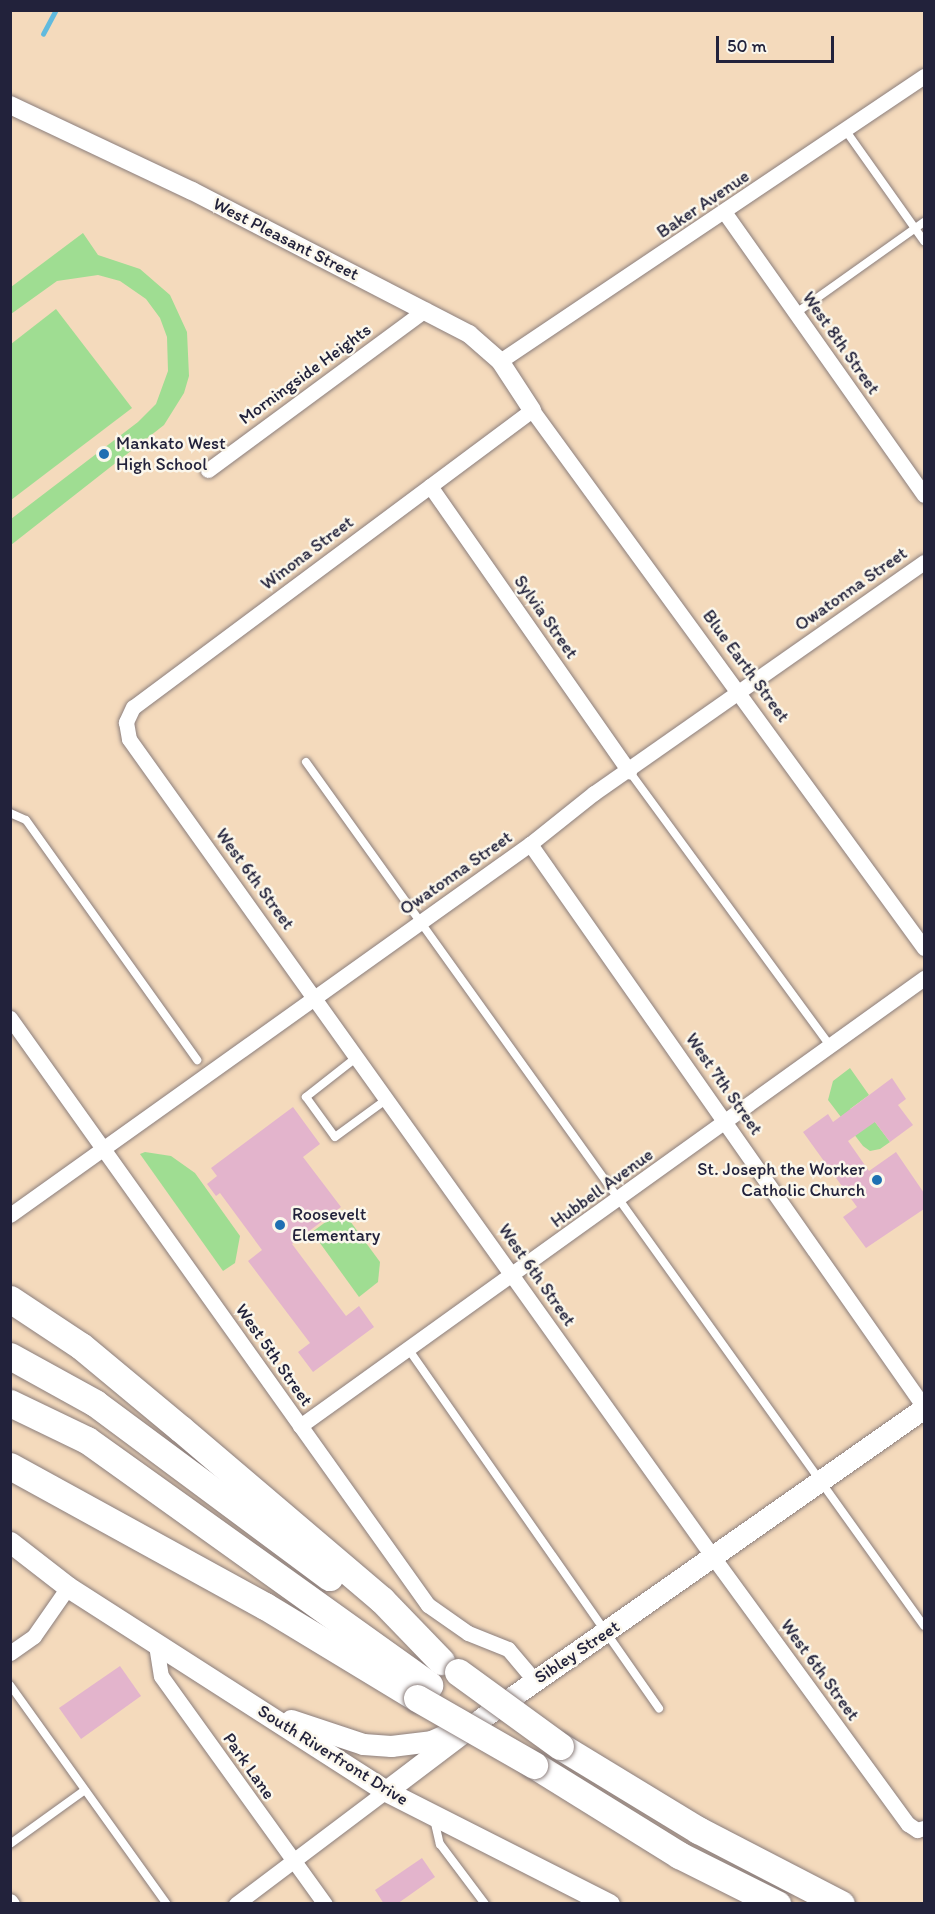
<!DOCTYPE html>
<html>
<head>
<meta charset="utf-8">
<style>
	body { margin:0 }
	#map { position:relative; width:935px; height:1914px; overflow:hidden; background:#f4dabc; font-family:Itim,sans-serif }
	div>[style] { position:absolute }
	.green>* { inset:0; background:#9fdd92 }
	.stream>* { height:4.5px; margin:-2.25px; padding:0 2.25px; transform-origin:2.25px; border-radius:2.25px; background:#61bade }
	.building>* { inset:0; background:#e3b4cc }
	.roads { filter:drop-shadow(0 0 2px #8b7e7c) drop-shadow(0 0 2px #8b7e7c) }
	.service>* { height:8px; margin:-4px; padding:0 4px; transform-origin:4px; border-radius:4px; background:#fff }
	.minor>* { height:15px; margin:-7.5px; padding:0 7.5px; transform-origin:7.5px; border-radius:7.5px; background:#fff }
	.tertiary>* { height:18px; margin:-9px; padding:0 9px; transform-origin:9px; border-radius:9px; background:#fff }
	.secondary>* { height:21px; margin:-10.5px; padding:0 10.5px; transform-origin:10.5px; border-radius:10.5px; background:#fff }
	.motorway>* { height:27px; margin:-13.5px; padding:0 13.5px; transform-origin:13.5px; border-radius:13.5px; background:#fff }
	.bridges { filter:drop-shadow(0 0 2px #8b7e7c) drop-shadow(0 0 2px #8b7e7c) }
	.motorway-bridge>* { height:27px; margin:-13.5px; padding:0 13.5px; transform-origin:13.5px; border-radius:13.5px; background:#fff }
	.dots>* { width:16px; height:16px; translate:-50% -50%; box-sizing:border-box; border:3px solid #fbf7ec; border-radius:50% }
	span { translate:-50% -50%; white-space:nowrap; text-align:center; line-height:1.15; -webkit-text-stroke:5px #fbf7ec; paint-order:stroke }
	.street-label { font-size:18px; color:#22223b }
	.poi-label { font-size:18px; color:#22223b }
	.left { translate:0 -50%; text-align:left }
	.right { translate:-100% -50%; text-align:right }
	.frame { position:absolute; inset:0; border:12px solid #22223b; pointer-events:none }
	.scale { position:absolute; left:716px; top:36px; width:118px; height:27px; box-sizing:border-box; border:3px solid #22223b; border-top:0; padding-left:8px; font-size:18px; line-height:21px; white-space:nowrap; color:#22223b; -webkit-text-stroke:4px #fbf7ec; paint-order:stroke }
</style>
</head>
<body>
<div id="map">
	<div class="green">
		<i style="clip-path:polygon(83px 233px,98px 255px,140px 269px,170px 295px,187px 332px,189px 376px,184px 393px,164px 425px,11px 545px,11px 519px,138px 422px,156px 404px,168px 371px,167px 337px,160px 318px,146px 299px,120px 281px,98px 275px,57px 281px,11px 314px,11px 287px)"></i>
		<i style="clip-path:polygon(56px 309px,132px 408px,11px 500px,11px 344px)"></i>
		<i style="clip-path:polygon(850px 1068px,869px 1095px,850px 1109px,875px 1122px,890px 1142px,880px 1149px,870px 1151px,863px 1146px,828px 1100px,833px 1081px)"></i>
		<i style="clip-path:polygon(145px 1152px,171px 1156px,195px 1173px,240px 1236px,235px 1263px,223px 1271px,140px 1154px)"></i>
		<i style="clip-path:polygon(342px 1210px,380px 1262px,378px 1282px,359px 1297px,312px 1232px)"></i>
	</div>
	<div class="stream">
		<i style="left:43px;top:34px;width:27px;rotate:-62deg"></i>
	</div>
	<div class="building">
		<i style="clip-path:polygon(892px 1078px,906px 1099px,898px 1105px,913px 1125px,890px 1142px,875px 1122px,848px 1141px,869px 1171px,896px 1152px,924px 1193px,924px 1209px,866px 1248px,843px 1217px,857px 1207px,803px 1132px,828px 1114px,833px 1122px)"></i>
		<i style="clip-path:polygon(293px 1107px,320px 1144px,303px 1157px,341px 1207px,292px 1244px,346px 1316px,359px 1306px,374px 1327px,313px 1372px,298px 1352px,310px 1343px,248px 1261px,262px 1250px,220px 1193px,216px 1196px,207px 1184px,217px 1176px,211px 1168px)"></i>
		<i style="clip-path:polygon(120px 1666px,141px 1696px,81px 1739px,59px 1708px)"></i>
		<i style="clip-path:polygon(422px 1858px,435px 1877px,397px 1904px,384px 1904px,375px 1890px)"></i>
	</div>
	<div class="roads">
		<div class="service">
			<i style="left:846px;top:131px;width:135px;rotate:54.7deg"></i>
			<i style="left:796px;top:313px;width:157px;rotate:-35.4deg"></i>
			<i style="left:306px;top:762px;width:1062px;rotate:54.42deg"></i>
			<i style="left:629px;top:771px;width:341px;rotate:53.8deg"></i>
			<i style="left:10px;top:813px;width:17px;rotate:24deg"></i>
			<i style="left:26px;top:820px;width:295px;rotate:54.5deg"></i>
			<i style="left:357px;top:1057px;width:65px;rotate:141.9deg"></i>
			<i style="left:306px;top:1097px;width:49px;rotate:54.1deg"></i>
			<i style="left:335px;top:1137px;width:64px;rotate:-36.2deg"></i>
			<i style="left:409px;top:1350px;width:437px;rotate:55.1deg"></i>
			<i style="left:10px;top:1685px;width:269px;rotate:54.4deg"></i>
			<i style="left:434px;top:1819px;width:26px;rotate:77deg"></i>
			<i style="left:440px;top:1844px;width:75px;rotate:53.1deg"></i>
			<i style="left:10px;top:1844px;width:92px;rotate:-35.8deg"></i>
		</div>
		<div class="minor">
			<i style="left:725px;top:213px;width:345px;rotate:54.8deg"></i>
			<i style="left:500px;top:361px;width:511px;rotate:-33.91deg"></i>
			<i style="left:208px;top:470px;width:270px;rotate:-36.4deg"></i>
			<i style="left:430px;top:486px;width:348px;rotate:55.1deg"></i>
			<i style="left:530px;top:844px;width:687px;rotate:55.01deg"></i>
			<i style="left:924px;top:948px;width:666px;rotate:-126.08deg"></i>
			<i style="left:532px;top:410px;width:497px;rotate:143.3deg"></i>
			<i style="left:133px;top:707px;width:17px;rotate:115deg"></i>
			<i style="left:126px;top:722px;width:17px;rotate:80deg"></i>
			<i style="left:129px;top:739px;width:1005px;rotate:54.48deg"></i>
			<i style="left:713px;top:1557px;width:331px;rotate:53.9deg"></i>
			<i style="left:908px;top:1824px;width:11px;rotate:34deg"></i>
			<i style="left:917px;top:1830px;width:7px;rotate:-16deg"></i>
			<i style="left:10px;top:1018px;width:721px;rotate:54.55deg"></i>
			<i style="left:428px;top:1605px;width:49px;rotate:35deg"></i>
			<i style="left:468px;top:1633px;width:43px;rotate:21.8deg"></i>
			<i style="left:508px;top:1649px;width:42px;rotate:49.8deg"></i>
			<i style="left:10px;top:1215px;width:639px;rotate:-35.51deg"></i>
			<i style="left:530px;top:844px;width:82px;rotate:-38.6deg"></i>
			<i style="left:594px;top:793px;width:403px;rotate:-35deg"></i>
			<i style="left:300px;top:1426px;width:768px;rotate:-35.68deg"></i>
			<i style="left:156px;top:1645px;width:31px;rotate:81deg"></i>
			<i style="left:161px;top:1676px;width:281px;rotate:54.3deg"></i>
			<i style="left:10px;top:1653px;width:29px;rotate:-35deg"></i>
			<i style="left:34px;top:1636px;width:60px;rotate:-55.2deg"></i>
			<i style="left:10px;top:1901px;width:4px;rotate:56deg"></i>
			<i style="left:236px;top:1904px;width:188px;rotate:-37deg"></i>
		</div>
		<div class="tertiary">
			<i style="left:10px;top:105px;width:201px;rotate:25.3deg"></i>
			<i style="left:192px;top:191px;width:312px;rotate:27.3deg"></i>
			<i style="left:469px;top:334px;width:41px;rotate:41.1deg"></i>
			<i style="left:500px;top:361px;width:59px;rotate:56.9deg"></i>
		</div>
		<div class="secondary">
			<i style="left:10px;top:1542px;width:73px;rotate:37.8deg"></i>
			<i style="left:68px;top:1587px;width:378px;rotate:32.7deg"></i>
			<i style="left:386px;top:1791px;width:250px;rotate:26.9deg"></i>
			<i style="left:291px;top:1720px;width:76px;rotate:18.4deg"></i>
			<i style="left:363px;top:1744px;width:28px;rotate:4deg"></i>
			<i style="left:391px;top:1746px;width:40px;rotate:-7.1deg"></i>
			<i style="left:431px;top:1741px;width:22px;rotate:-24deg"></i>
			<i style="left:386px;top:1791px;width:121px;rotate:-37.2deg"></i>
			<i style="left:482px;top:1718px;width:540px;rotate:-35.04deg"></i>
		</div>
		<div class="motorway">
			<i style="left:10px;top:1299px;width:85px;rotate:33.5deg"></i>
			<i style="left:81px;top:1346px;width:130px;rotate:39.7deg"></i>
			<i style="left:181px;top:1429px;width:264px;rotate:40.4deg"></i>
			<i style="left:382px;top:1600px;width:85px;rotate:46deg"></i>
			<i style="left:10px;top:1356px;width:97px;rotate:28.9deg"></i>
			<i style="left:95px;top:1403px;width:292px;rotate:36.6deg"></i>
			<i style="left:10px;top:1403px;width:85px;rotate:25.7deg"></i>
			<i style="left:87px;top:1440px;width:421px;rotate:35.6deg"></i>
			<i style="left:10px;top:1466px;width:291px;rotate:28.8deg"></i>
			<i style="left:265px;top:1606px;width:178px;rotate:31.2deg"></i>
			<i style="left:560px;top:1746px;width:162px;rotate:31.3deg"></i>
			<i style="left:698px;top:1830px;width:161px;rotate:27.4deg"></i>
			<i style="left:534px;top:1765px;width:171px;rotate:31.8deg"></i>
			<i style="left:679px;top:1855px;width:110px;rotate:26.6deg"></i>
		</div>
	</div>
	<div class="bridges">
		<div class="motorway-bridge">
			<i style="left:458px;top:1672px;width:126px;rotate:36deg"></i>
			<i style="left:417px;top:1698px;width:135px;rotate:29.8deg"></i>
		</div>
	</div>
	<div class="dots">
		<i style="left:104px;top:454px;background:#1f6fb2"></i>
		<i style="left:877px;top:1180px;background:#1f6fb2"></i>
		<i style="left:280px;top:1225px;background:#1f6fb2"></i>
	</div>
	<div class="street-label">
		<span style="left:703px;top:204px;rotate:-34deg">Baker Avenue</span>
		<span style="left:286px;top:239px;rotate:27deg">West Pleasant Street</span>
		<span style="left:841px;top:343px;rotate:55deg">West 8th Street</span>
		<span style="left:305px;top:374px;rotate:-36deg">Morningside Heights</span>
		<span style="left:307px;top:553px;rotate:-37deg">Winona Street</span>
		<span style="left:851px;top:589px;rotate:-35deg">Owatonna Street</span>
		<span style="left:546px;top:617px;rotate:55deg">Sylvia Street</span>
		<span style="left:746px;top:666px;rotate:54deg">Blue Earth Street</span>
		<span style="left:456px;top:873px;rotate:-35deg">Owatonna Street</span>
		<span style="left:255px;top:879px;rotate:54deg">West 6th Street</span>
		<span style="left:724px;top:1084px;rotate:55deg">West 7th Street</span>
		<span style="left:602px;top:1188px;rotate:-36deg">Hubbell Avenue</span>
		<span style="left:537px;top:1275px;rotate:55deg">West 6th Street</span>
		<span style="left:274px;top:1355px;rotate:55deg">West 5th Street</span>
		<span style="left:577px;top:1652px;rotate:-34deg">Sibley Street</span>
		<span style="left:820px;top:1670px;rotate:54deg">West 6th Street</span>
		<span style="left:333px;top:1755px;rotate:32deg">South Riverfront Drive</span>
		<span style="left:249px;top:1766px;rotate:55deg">Park Lane</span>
	</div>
	<div class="poi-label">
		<span class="left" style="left:116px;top:454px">Mankato West<br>High School</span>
		<span class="right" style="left:865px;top:1180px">St. Joseph the Worker<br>Catholic Church</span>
		<span class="left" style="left:292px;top:1225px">Roosevelt<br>Elementary</span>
	</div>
	<div class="frame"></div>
	<div class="scale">50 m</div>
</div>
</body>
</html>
